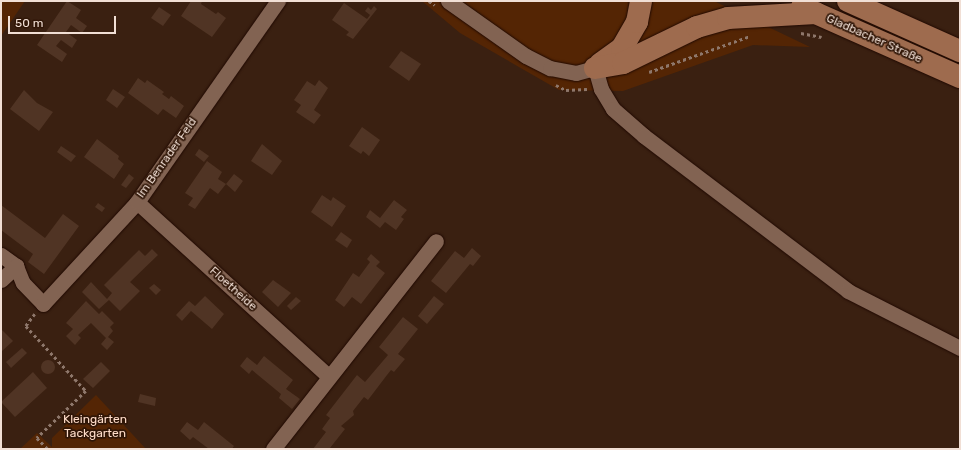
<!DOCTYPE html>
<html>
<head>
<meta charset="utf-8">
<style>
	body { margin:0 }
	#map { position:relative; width:961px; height:450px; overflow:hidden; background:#3a2011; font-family:Rubik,sans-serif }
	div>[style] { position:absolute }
	.green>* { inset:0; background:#542504 }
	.building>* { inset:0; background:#503424 }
	.round { border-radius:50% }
	.path>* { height:2.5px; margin-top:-1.25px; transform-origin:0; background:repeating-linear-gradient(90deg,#8e776b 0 3px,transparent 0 6px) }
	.roads { filter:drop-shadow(0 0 1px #200900) drop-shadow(0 0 1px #200900) }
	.street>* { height:15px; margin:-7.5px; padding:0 7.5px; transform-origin:7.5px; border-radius:7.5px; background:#826352 }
	.primary>* { height:22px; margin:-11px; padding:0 11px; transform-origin:11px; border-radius:11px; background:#9e6b4e }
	span { translate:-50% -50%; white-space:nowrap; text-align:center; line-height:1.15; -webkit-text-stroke:3.5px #301607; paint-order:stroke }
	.street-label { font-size:12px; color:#f1dfd5 }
	.park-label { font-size:12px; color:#ffddca }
	.frame { position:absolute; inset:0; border:2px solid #f1dfd5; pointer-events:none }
	.scale { position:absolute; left:8px; top:16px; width:108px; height:18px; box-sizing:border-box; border:2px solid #f1dfd5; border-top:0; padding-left:5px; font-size:12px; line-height:14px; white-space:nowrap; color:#f1dfd5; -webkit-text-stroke:3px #301607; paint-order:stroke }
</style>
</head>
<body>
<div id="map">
	<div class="green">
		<i style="clip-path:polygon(1px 1px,25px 1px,1px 36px)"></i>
		<i style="clip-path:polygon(422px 1px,714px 1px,810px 47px,753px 45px,623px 91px,559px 90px,460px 33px)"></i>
		<i style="clip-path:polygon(96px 395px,146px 449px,20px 449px,37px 433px,52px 447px,52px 438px)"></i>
	</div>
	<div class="building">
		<i style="clip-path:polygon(67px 1px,81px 10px,76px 18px,87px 26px,82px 33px,71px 25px,66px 32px,77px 40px,72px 48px,61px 40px,56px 46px,67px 54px,62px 62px,37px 45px)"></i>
		<i style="clip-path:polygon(191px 1px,202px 1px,201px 4px,216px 14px,218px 12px,226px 18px,212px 37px,181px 16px)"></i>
		<i style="clip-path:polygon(344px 3px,367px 19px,370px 15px,365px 11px,368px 7px,371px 10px,374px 6px,377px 9px,353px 39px,346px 35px,349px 32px,332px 20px)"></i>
		<i style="clip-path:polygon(159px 7px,171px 15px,163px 26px,151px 18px)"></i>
		<i style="clip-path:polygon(401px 51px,421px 64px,409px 81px,389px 67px)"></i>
		<i style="clip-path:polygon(138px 78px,145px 83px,147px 80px,164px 92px,162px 94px,169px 99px,171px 96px,184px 106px,176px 118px,163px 109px,158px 115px,128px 93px)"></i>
		<i style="clip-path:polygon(319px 80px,328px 88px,314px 110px,321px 115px,314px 124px,296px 112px,301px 105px,294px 100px,307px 81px,315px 86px)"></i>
		<i style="clip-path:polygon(113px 89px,125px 97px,117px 108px,106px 100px)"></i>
		<i style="clip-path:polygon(24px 90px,37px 103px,53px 112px,39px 131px,10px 109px)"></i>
		<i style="clip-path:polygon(362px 127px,380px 140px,369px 156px,363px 151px,361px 154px,349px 146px)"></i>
		<i style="clip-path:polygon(97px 139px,119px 156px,118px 159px,124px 164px,114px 179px,84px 157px)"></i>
		<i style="clip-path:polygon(262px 144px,282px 161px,272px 175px,251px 161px)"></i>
		<i style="clip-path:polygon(61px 146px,76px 156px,71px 162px,57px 152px)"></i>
		<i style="clip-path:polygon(199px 149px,209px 156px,204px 162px,195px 155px)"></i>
		<i style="clip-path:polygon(207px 161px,222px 172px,218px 179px,226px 184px,234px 174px,243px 181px,235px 192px,226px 184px,218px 194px,210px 188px,195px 209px,188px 205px,193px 198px,185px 193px)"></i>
		<i style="clip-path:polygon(129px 174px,134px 178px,126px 188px,121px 185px)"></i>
		<i style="clip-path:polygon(322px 195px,331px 201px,333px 197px,346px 206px,332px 227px,311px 212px)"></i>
		<i style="clip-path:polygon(394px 200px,407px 210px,401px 217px,404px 219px,396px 230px,385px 222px,380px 228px,366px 217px,370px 210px,380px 218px)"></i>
		<i style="clip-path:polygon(98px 203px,105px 208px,102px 212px,95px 207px)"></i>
		<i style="clip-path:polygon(1px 205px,45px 238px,63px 214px,79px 226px,44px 274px,28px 262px,33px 254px,1px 230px)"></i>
		<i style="clip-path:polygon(341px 232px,352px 240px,347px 248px,335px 240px)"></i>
		<i style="clip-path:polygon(472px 248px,481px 256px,473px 266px,470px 264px,446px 293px,431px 281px,455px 251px,464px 258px)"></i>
		<i style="clip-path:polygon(152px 249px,158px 255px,130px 282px,140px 291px,120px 311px,109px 300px,99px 309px,82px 292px,91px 282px,107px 299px,112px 293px,104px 285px,139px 250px,145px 256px)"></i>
		<i style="clip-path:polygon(371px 254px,380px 262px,376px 266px,385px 273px,361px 304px,352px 297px,344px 307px,335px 300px,353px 273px,359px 277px,370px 262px,367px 259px)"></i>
		<i style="clip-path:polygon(273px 280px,291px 293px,278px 307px,262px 292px)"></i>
		<i style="clip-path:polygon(154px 284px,161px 290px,156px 295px,149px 288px)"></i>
		<i style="clip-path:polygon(205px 296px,224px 314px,212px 329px,191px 311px,182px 321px,176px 315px,189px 301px,195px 306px)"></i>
		<i style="clip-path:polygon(434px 296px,444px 304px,427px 324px,418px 316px)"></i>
		<i style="clip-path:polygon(296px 297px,301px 301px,291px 310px,287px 306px)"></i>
		<i style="clip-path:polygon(86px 301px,99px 314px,102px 311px,114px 323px,110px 327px,113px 331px,108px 337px,114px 342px,107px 350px,101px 344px,106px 338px,91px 323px,78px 335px,81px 338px,75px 345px,66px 336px,73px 329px,66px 323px)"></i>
		<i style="clip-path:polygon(403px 317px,418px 329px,398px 354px,405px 359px,394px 372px,391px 370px,387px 375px,368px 400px,364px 397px,353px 411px,354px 415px,341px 426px,345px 429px,330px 448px,313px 449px,326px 432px,322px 429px,330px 418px,326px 415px,357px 375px,365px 382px,388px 355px,379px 347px)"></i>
		<i style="clip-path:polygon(1px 329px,13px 341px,1px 352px)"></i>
		<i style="clip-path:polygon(22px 348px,27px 353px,11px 368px,6px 362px)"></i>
		<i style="clip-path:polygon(264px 356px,293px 380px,286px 389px,300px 399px,292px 409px,279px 398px,281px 394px,252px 370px,249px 374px,240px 366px,247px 357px,257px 365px)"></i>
		<i class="round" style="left:41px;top:360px;width:14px;height:14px"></i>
		<i style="clip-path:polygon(101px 362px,110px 371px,93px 388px,83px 379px)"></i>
		<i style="clip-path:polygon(33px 372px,47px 388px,15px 417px,1px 402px)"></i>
		<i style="clip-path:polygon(140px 394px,156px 398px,155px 406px,138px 402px)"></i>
		<i style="clip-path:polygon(187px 422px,198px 430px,204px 422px,234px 446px,232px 449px,209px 449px,193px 437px,190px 440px,180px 431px)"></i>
	</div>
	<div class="path">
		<i style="left:429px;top:1px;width:7px;rotate:34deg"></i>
		<i style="left:801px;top:33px;width:21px;rotate:11deg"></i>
		<i style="left:649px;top:72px;width:107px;rotate:-19.6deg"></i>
		<i style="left:556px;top:85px;width:11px;rotate:27deg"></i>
		<i style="left:566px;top:90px;width:21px;rotate:-3deg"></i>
		<i style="left:35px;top:314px;width:15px;rotate:127deg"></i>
		<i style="left:26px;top:326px;width:88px;rotate:47.3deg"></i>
		<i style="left:86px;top:391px;width:68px;rotate:136.2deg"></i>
		<i style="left:37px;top:438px;width:16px;rotate:45deg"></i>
	</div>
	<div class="roads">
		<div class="street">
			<i style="left:448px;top:1px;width:95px;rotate:35.2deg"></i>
			<i style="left:526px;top:56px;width:27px;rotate:27deg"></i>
			<i style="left:550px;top:68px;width:26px;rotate:11deg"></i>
			<i style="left:576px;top:73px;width:20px;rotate:-15deg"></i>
			<i style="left:595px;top:68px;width:22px;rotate:74deg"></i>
			<i style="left:601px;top:89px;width:23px;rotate:59deg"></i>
			<i style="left:613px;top:109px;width:41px;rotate:41.1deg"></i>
			<i style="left:644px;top:136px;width:256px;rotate:37.2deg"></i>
			<i style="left:848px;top:291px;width:126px;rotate:27deg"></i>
			<i style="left:137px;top:202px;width:258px;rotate:42.3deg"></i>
			<i style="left:1px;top:255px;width:19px;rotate:36deg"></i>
			<i style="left:16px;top:266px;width:18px;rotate:68deg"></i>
			<i style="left:23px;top:283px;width:29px;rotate:46deg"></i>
			<i style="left:43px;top:304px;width:139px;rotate:-47.3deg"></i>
			<i style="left:137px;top:202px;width:246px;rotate:-55deg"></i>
			<i style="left:1px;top:280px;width:21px;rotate:-43deg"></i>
			<i style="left:273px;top:449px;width:264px;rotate:-51.9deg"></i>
		</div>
		<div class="primary">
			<i style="left:848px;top:1px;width:123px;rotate:24.1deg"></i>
			<i style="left:802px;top:7px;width:173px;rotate:23.9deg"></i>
			<i style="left:600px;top:64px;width:27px;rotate:-36deg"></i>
			<i style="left:622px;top:48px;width:30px;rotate:-60deg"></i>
			<i style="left:637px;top:22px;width:21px;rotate:-79deg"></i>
			<i style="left:595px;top:68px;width:28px;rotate:-10deg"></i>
			<i style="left:623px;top:63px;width:82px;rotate:-25.9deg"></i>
			<i style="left:697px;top:27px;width:32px;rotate:-16deg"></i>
			<i style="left:728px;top:18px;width:88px;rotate:-3.3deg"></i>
		</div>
	</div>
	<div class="street-label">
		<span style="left:874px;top:39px;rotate:24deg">Gladbacher Straße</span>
		<span style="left:167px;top:158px;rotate:-55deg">Im Benrader Feld</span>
		<span style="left:233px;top:289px;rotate:42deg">Floetheide</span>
	</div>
	<div class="park-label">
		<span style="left:95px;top:427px">Kleingärten<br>Tackgarten</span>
	</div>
	<div class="frame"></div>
	<div class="scale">50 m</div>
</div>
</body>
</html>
